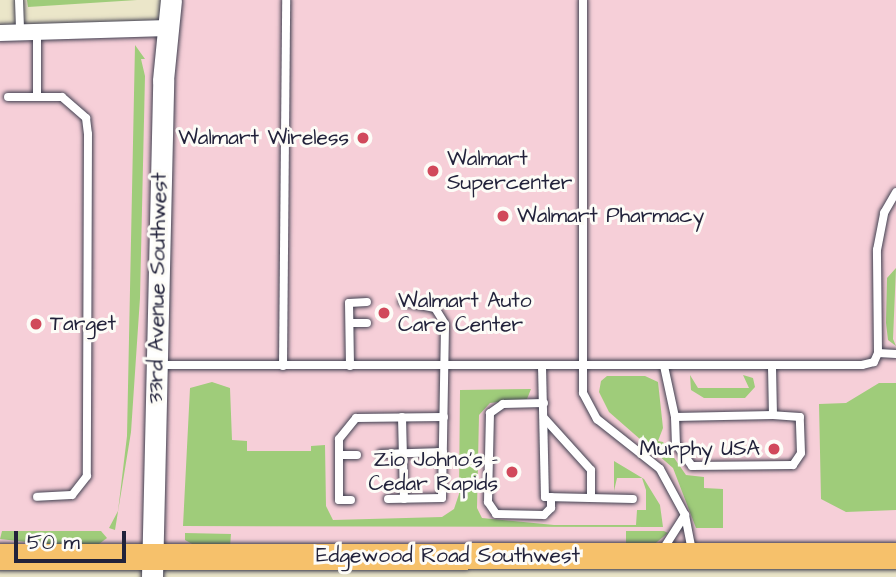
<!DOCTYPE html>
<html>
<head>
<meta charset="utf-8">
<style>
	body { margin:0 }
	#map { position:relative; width:896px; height:577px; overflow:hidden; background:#ebe6c9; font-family:"Architects Daughter",sans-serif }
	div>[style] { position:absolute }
	.built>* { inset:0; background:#f6cfd8 }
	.green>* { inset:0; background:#9fcc7a }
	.roads { filter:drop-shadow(0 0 2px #403f50) drop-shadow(0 0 2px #403f50) }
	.service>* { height:8px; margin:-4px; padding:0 4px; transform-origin:4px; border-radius:4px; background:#fff }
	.minor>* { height:16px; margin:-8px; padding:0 8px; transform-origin:8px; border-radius:8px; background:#fff }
	.tertiary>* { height:21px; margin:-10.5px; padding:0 10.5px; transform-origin:10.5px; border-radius:10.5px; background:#fff }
	.primary>* { height:26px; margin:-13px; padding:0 13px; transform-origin:13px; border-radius:13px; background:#f6c16b }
	.dots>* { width:19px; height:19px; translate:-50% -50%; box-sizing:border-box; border:4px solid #fdfcf7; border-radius:50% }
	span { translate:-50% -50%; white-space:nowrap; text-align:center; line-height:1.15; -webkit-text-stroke:6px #fdfcf7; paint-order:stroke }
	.poi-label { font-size:21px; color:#22223b }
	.right { translate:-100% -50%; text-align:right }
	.left { translate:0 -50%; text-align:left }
	.street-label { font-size:21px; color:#22223b }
	.scale { position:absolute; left:14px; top:531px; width:112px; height:32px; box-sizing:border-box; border:4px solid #22223b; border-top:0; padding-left:9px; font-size:21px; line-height:24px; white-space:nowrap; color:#22223b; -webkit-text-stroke:5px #fdfcf7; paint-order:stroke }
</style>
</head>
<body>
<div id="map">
	<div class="built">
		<i style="clip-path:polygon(171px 0,896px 0,896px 556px,0 557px,0 33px,167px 28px)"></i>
	</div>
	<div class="green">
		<i style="clip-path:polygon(27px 0,137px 0,28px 7px)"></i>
		<i style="clip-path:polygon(135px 45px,145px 59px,141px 59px,145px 76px,140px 298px,131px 432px,115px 530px,109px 528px,118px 511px,127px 436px)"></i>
		<i style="clip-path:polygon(896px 268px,893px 339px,896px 346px,888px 340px,886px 323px,887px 278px)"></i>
		<i style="clip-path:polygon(690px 375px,698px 388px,749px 388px,743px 375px,753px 378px,755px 387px,745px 398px,704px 398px,691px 390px)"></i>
		<i style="clip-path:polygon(607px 376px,645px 376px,658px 382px,663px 428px,658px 441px,663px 442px,686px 475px,704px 477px,704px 488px,723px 489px,723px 528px,696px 528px,673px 468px,609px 412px,599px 392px,601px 381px)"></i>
		<i style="clip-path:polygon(212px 382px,230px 388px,232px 440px,247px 441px,247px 451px,311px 451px,311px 446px,325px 445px,326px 506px,333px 520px,442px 517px,454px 509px,459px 494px,460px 390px,531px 389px,527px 399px,490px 403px,479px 415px,477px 508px,482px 518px,554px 525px,636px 525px,637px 510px,646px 510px,646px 490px,642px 478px,617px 478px,614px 491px,614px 461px,644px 479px,660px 505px,663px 527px,183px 526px,190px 388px)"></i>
		<i style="clip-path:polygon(879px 383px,896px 383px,896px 510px,846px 512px,821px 499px,819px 404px,846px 403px)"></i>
		<i style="clip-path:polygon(2px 531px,101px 531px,107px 538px,99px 544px,53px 545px,0 539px)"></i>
		<i style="clip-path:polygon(626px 531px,664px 531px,668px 533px,652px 546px,626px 548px)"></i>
		<i style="clip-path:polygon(185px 533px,231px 534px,230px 547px,194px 545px,185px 540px)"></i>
	</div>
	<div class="roads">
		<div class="service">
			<i style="left:19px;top:0;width:32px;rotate:88deg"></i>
			<i style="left:583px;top:0;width:393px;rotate:90deg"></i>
			<i style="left:583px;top:393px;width:30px;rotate:62deg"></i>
			<i style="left:597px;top:419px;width:80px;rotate:38.4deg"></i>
			<i style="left:660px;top:469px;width:52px;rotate:61.5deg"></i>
			<i style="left:685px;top:515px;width:37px;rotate:79deg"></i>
			<i style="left:37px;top:32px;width:65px;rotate:90deg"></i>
			<i style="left:8px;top:97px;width:54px"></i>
			<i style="left:62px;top:97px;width:32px;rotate:41deg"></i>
			<i style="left:86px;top:118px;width:16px;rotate:83deg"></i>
			<i style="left:88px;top:134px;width:342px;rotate:90.2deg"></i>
			<i style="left:87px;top:476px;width:24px;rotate:128deg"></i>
			<i style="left:72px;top:495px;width:35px;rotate:177deg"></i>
			<i style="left:350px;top:323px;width:17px"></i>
			<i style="left:878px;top:353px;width:18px;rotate:3deg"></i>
			<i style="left:157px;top:365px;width:705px"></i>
			<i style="left:862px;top:365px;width:12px;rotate:-14deg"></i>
			<i style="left:874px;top:362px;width:10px;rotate:-66deg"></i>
			<i style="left:878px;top:353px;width:103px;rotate:-90.6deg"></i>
			<i style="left:877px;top:250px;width:38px;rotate:-79deg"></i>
			<i style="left:884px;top:213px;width:24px;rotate:-60deg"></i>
			<i style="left:283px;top:366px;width:366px;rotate:-89.5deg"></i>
			<i style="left:350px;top:366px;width:63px;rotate:-90.9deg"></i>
			<i style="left:349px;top:303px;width:18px;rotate:-3deg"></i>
			<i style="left:542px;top:366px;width:131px;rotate:88.7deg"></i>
			<i style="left:545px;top:497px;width:88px;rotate:1.3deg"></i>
			<i style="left:664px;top:366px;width:52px;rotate:77.8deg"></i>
			<i style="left:675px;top:417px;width:98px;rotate:-1.2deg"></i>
			<i style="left:773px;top:415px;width:49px;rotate:-91.2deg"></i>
			<i style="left:544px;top:403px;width:41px;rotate:178.6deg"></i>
			<i style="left:503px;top:404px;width:16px;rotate:145deg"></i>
			<i style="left:490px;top:413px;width:89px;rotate:91.3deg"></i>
			<i style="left:488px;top:502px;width:14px;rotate:56deg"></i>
			<i style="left:496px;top:514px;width:48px;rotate:1.2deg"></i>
			<i style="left:544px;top:515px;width:10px;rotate:-45deg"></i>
			<i style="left:551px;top:508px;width:11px;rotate:-90deg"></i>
			<i style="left:402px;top:417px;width:82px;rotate:88.6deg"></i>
			<i style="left:675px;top:417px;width:27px;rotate:88deg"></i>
			<i style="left:676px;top:444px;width:27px;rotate:54deg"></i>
			<i style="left:692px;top:466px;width:101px;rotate:-0.6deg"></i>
			<i style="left:793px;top:465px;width:14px;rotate:-56deg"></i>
			<i style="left:801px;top:453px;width:36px;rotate:-92deg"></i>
			<i style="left:800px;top:417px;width:27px;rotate:-176deg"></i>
			<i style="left:544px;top:418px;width:70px;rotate:47.9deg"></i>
			<i style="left:591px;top:470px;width:28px;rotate:90deg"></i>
			<i style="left:381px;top:454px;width:62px;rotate:-1.8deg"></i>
			<i style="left:339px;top:455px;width:18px"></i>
			<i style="left:388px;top:499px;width:54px;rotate:-1.1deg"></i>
			<i style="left:442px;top:498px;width:174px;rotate:-89deg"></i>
			<i style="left:445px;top:324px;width:19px;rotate:-122deg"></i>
			<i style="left:435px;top:308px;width:33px;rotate:-169deg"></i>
			<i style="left:351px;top:500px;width:12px;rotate:180deg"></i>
			<i style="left:339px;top:500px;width:61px;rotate:-90deg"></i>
			<i style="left:339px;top:439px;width:27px;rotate:-51deg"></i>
			<i style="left:356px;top:418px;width:88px;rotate:-0.7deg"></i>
			<i style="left:662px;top:551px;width:43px;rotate:-57.4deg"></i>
		</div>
		<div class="minor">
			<i style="left:0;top:33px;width:168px;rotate:-1.7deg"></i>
		</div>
		<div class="tertiary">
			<i style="left:152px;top:577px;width:497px;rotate:-88.7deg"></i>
			<i style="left:163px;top:80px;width:80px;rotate:-84.3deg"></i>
		</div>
		<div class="primary">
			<i style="left:0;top:557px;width:896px;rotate:-0.06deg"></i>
		</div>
	</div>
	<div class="dots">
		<i style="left:363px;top:138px;background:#d1495b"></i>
		<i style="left:433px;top:171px;background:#d1495b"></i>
		<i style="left:503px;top:216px;background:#d1495b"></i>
		<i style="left:384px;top:313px;background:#d1495b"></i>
		<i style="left:36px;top:324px;background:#d1495b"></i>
		<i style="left:774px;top:449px;background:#d1495b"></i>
		<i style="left:512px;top:472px;background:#d1495b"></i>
	</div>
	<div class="poi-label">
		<span class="right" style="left:349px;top:138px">Walmart Wireless</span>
		<span class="left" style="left:447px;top:171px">Walmart<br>Supercenter</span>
		<span class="left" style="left:517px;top:216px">Walmart Pharmacy</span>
		<span class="left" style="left:398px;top:313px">Walmart Auto<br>Care Center</span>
		<span class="left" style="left:50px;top:324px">Target</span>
		<span class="right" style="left:760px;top:449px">Murphy USA</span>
		<span class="right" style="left:498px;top:472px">Zio Johno's -<br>Cedar Rapids</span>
	</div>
	<div class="street-label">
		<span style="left:158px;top:288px;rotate:-89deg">33rd Avenue Southwest</span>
		<span style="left:448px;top:556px">Edgewood Road Southwest</span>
	</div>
	<div class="scale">50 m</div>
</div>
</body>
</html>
